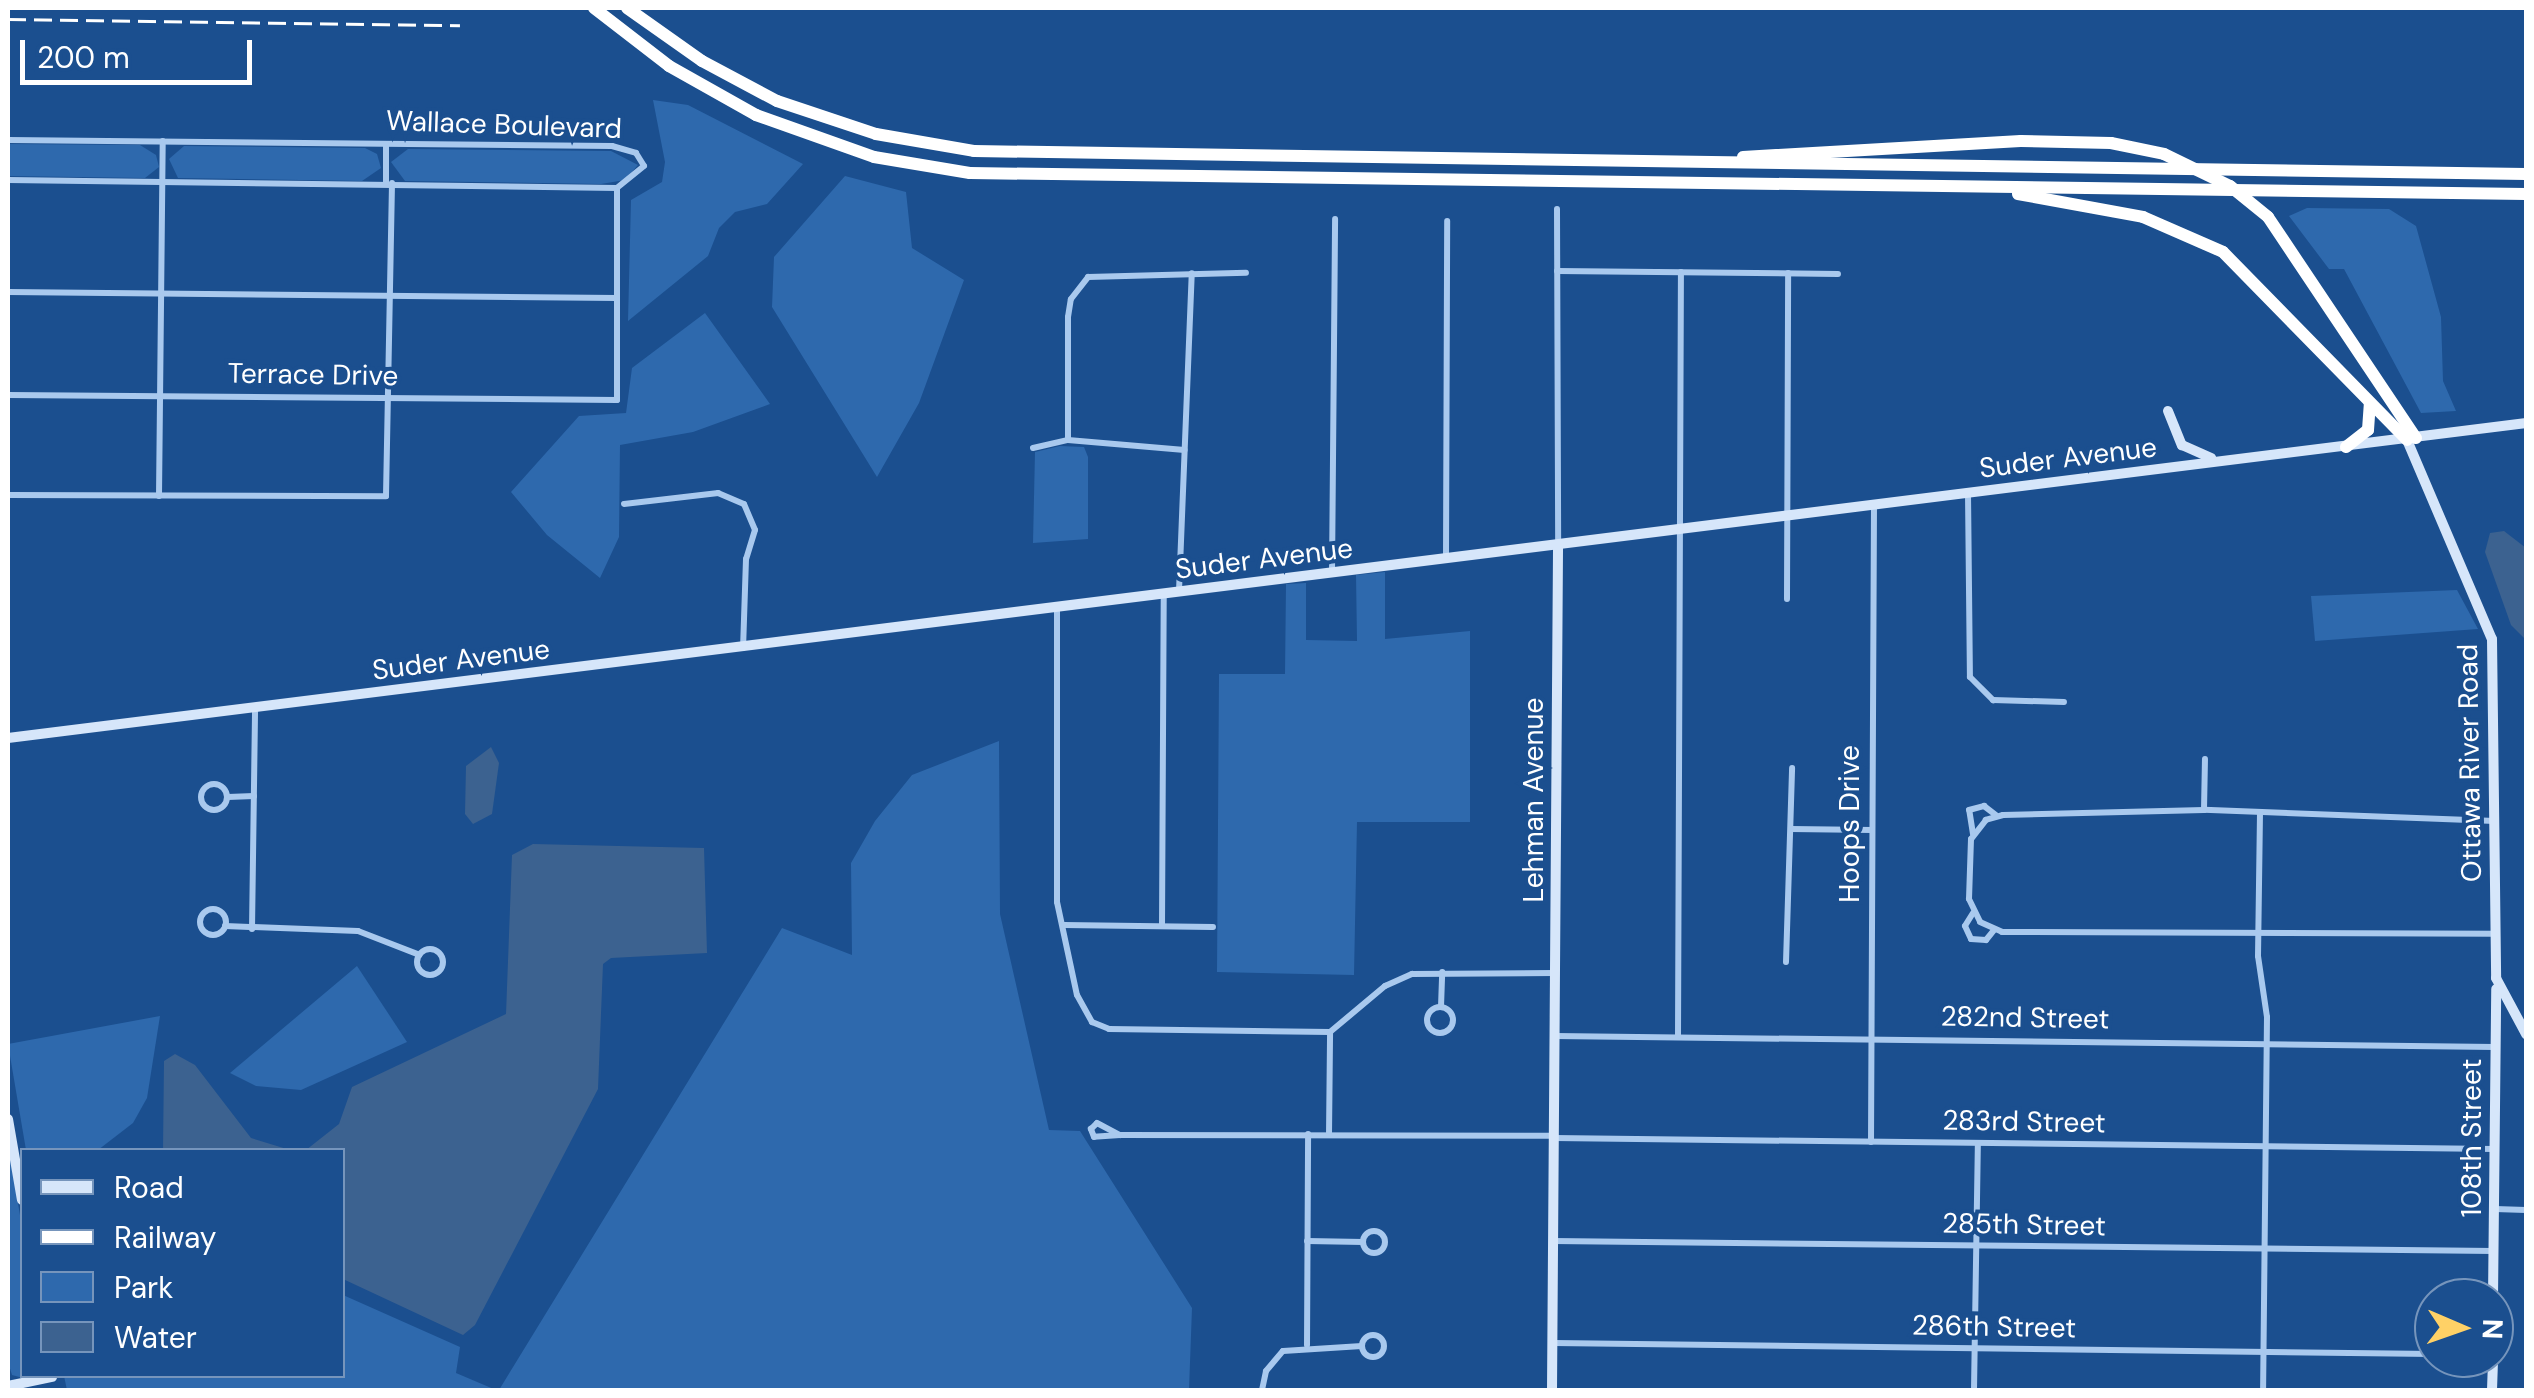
<!DOCTYPE html>
<html>
<head>
<meta charset="utf-8">
<style>
	body { margin:0 }
	#map { position:relative; width:2534px; height:1398px; overflow:hidden; background:#1b4f8f; font-family:"DM Sans",sans-serif }
	div>[style] { position:absolute }
	.green>* { inset:0; background:#2e69ad }
	.water>* { inset:0; background:#3c6290 }
	.street>* { height:6px; margin:-3px; padding:0 3px; transform-origin:3px; border-radius:3px; background:#a9c9ee }
	.street>.ring { margin:-3px; padding:0; box-sizing:content-box; background:none; border:6px solid #a9c9ee; border-radius:50% }
	.secondary>* { height:10px; margin:-5px; padding:0 5px; transform-origin:5px; border-radius:5px; background:#d6e6fa }
	.highway>* { height:12px; margin:-6px; padding:0 6px; transform-origin:6px; border-radius:6px; background:#fff }
	.rail>* { height:2.5px; margin-top:-1.25px; transform-origin:0; background:repeating-linear-gradient(90deg,#fff 0 18px,transparent 0 26px) }
	.highway-bridge>* { height:12px; margin:-6px; padding:0 6px; transform-origin:6px; border-radius:6px; background:#fff }
	span { translate:-50% -50%; white-space:nowrap; text-align:center; line-height:1.15; -webkit-text-stroke:8px #1b4f8f; paint-order:stroke }
	.street-label { font-size:28px; color:#fff }
	.frame { position:absolute; inset:0; border:10px solid #fff; pointer-events:none }
	.legend { position:absolute; left:20px; top:1148px; width:325px; height:230px; box-sizing:border-box; background:#1b4f8f; border:2px solid #7695bc; margin:0; padding:12px 18px; list-style:none; font-size:30px; color:#fff }
	.legend li { display:flex; align-items:center; gap:20px; height:50px }
	.legend b { width:50px; border:2px solid #7695bc }
	.north { position:absolute; left:2414px; top:1278px; width:100px; height:100px; box-sizing:border-box; background:#1b4f8f; border:2px solid #7695bc; border-radius:50%; rotate:92deg; font-size:28px; font-weight:700; line-height:40px; text-align:center; color:#fff }
	.north::after { content:''; display:block; margin:auto; width:35px; height:45px; background:#ffd166; clip-path:polygon(50% 0,100% 100%,50% 72%,0 100%) }
	.scale { position:absolute; left:20px; top:40px; width:232px; height:45px; box-sizing:border-box; border:5px solid #fff; border-top:0; padding-left:12px; font-size:30px; line-height:35px; white-space:nowrap; color:#fff; -webkit-text-stroke:8px #1b4f8f; paint-order:stroke }
</style>
</head>
<body>
<div id="map">
	<div class="green">
		<i style="clip-path:polygon(653px 100px,688px 105px,803px 164px,767px 204px,735px 212px,719px 228px,708px 256px,628px 321px,631px 200px,662px 182px,665px 162px)"></i>
		<i style="clip-path:polygon(8px 144px,140px 145px,156px 155px,159px 167px,145px 178px,8px 176px)"></i>
		<i style="clip-path:polygon(184px 146px,365px 148px,377px 154px,381px 168px,362px 181px,178px 178px,169px 159px)"></i>
		<i style="clip-path:polygon(408px 149px,611px 151px,638px 165px,625px 180px,601px 184px,405px 181px,391px 162px)"></i>
		<i style="clip-path:polygon(845px 176px,906px 192px,912px 248px,964px 280px,919px 403px,877px 477px,772px 307px,774px 257px)"></i>
		<i style="clip-path:polygon(2307px 208px,2389px 209px,2416px 226px,2441px 317px,2443px 381px,2456px 411px,2421px 413px,2344px 269px,2329px 269px,2289px 216px)"></i>
		<i style="clip-path:polygon(705px 313px,770px 404px,693px 432px,620px 445px,619px 537px,600px 578px,547px 535px,511px 492px,579px 416px,626px 413px,632px 368px)"></i>
		<i style="clip-path:polygon(1060px 446px,1084px 447px,1088px 457px,1088px 539px,1033px 543px,1035px 452px)"></i>
		<i style="clip-path:polygon(1385px 572px,1385px 639px,1470px 631px,1470px 822px,1357px 822px,1354px 975px,1217px 972px,1219px 674px,1285px 674px,1286px 584px,1306px 583px,1306px 640px,1357px 641px,1356px 575px)"></i>
		<i style="clip-path:polygon(2457px 590px,2478px 629px,2315px 641px,2311px 596px)"></i>
		<i style="clip-path:polygon(999px 741px,1000px 914px,1049px 1130px,1080px 1131px,1192px 1308px,1189px 1390px,499px 1390px,782px 928px,852px 955px,851px 863px,875px 821px,912px 775px)"></i>
		<i style="clip-path:polygon(357px 966px,407px 1042px,301px 1090px,256px 1086px,230px 1073px)"></i>
		<i style="clip-path:polygon(160px 1016px,147px 1098px,133px 1123px,98px 1150px,26px 1150px,8px 1044px)"></i>
		<i style="clip-path:polygon(8px 1144px,22px 1227px,22px 1376px,36px 1376px,23px 1378px,12px 1375px,8px 1362px)"></i>
		<i style="clip-path:polygon(343px 1295px,460px 1347px,456px 1373px,496px 1390px,67px 1390px,64px 1376px,342px 1376px)"></i>
	</div>
	<div class="water">
		<i style="clip-path:polygon(2504px 531px,2526px 548px,2526px 640px,2511px 625px,2485px 552px,2490px 533px)"></i>
		<i style="clip-path:polygon(491px 747px,499px 763px,492px 814px,473px 824px,465px 814px,466px 766px)"></i>
		<i style="clip-path:polygon(533px 844px,704px 848px,707px 953px,611px 958px,603px 964px,598px 1089px,475px 1325px,463px 1335px,343px 1279px,342px 1150px,306px 1150px,339px 1124px,352px 1087px,506px 1014px,512px 855px)"></i>
		<i style="clip-path:polygon(175px 1054px,195px 1065px,251px 1138px,290px 1150px,163px 1150px,164px 1061px)"></i>
	</div>
	<div class="street">
		<i style="left:8px;top:140px;width:604px;rotate:0.57deg"></i>
		<i style="left:612px;top:146px;width:25px;rotate:16deg"></i>
		<i style="left:636px;top:153px;width:15px;rotate:58deg"></i>
		<i style="left:644px;top:166px;width:35px;rotate:141deg"></i>
		<i style="left:617px;top:188px;width:609px;rotate:-179.25deg"></i>
		<i style="left:386px;top:183px;width:39px;rotate:-90deg"></i>
		<i style="left:1557px;top:209px;width:334px;rotate:89.8deg"></i>
		<i style="left:1557px;top:271px;width:281px;rotate:0.6deg"></i>
		<i style="left:8px;top:292px;width:609px;rotate:0.56deg"></i>
		<i style="left:8px;top:395px;width:609px;rotate:0.47deg"></i>
		<i style="left:617px;top:400px;width:212px;rotate:-90deg"></i>
		<i style="left:1068px;top:440px;width:123px;rotate:-90deg"></i>
		<i style="left:1068px;top:317px;width:18px;rotate:-81deg"></i>
		<i style="left:1071px;top:299px;width:28px;rotate:-52deg"></i>
		<i style="left:1088px;top:277px;width:158px;rotate:-1.5deg"></i>
		<i style="left:1033px;top:448px;width:36px;rotate:-13deg"></i>
		<i style="left:1068px;top:440px;width:117px;rotate:4.9deg"></i>
		<i style="left:1968px;top:493px;width:184px;rotate:89.4deg"></i>
		<i style="left:1970px;top:677px;width:33px;rotate:45deg"></i>
		<i style="left:1993px;top:700px;width:71px;rotate:1.6deg"></i>
		<i style="left:8px;top:495px;width:378px;rotate:0.2deg"></i>
		<i style="left:386px;top:496px;width:313px;rotate:-88.9deg"></i>
		<i style="left:159px;top:496px;width:355px;rotate:-89.4deg"></i>
		<i style="left:624px;top:504px;width:95px;rotate:-6.7deg"></i>
		<i style="left:718px;top:493px;width:28px;rotate:23deg"></i>
		<i style="left:744px;top:504px;width:28px;rotate:67deg"></i>
		<i style="left:755px;top:530px;width:30px;rotate:107deg"></i>
		<i style="left:746px;top:559px;width:89px;rotate:91.9deg"></i>
		<i style="left:1446px;top:559px;width:338px;rotate:-89.8deg"></i>
		<i style="left:1332px;top:573px;width:354px;rotate:-89.5deg"></i>
		<i style="left:1179px;top:591px;width:318px;rotate:-87.7deg"></i>
		<i style="left:1787px;top:599px;width:326px;rotate:-89.8deg"></i>
		<i style="left:1057px;top:609px;width:293px;rotate:90deg"></i>
		<i style="left:1057px;top:902px;width:95px;rotate:77.9deg"></i>
		<i style="left:1077px;top:995px;width:31px;rotate:61deg"></i>
		<i style="left:1092px;top:1022px;width:18px;rotate:22deg"></i>
		<i style="left:1109px;top:1029px;width:221px;rotate:0.8deg"></i>
		<i style="left:1330px;top:1032px;width:72px;rotate:-39.9deg"></i>
		<i style="left:1385px;top:986px;width:30px;rotate:-24deg"></i>
		<i style="left:1412px;top:974px;width:142px;rotate:-0.4deg"></i>
		<i class="ring" style="left:201px;top:784px;width:20px;height:20px"></i>
		<i style="left:228px;top:797px;width:26px;rotate:-2deg"></i>
		<i style="left:2204px;top:810px;width:51px;rotate:-88.9deg"></i>
		<i style="left:2260px;top:813px;width:143px;rotate:90.8deg"></i>
		<i style="left:2258px;top:956px;width:62px;rotate:81.6deg"></i>
		<i style="left:2267px;top:1017px;width:373px;rotate:90.6deg"></i>
		<i style="left:2495px;top:821px;width:291px;rotate:-177.8deg"></i>
		<i style="left:2204px;top:810px;width:201px;rotate:178.6deg"></i>
		<i style="left:2003px;top:815px;width:18px;rotate:164deg"></i>
		<i style="left:1986px;top:820px;width:24px;rotate:128deg"></i>
		<i style="left:1971px;top:839px;width:60px;rotate:91.9deg"></i>
		<i style="left:1969px;top:899px;width:25px;rotate:64deg"></i>
		<i style="left:1980px;top:922px;width:24px;rotate:24deg"></i>
		<i style="left:2002px;top:932px;width:494px;rotate:0.2deg"></i>
		<i style="left:1791px;top:829px;width:81px;rotate:0.7deg"></i>
		<i style="left:1973px;top:834px;width:24px;rotate:-99deg"></i>
		<i style="left:1969px;top:810px;width:16px;rotate:-15deg"></i>
		<i style="left:1984px;top:806px;width:15px;rotate:37deg"></i>
		<i class="ring" style="left:200px;top:909px;width:20px;height:20px"></i>
		<i style="left:1973px;top:913px;width:15px;rotate:122deg"></i>
		<i style="left:1965px;top:926px;width:14px;rotate:65deg"></i>
		<i style="left:1971px;top:939px;width:15px;rotate:4deg"></i>
		<i style="left:1986px;top:940px;width:13px;rotate:-51deg"></i>
		<i style="left:1064px;top:925px;width:149px;rotate:0.8deg"></i>
		<i style="left:225px;top:926px;width:133px;rotate:2.2deg"></i>
		<i style="left:358px;top:931px;width:66px;rotate:21.2deg"></i>
		<i style="left:1162px;top:926px;width:331px;rotate:-89.7deg"></i>
		<i style="left:252px;top:929px;width:221px;rotate:-89.2deg"></i>
		<i class="ring" style="left:417px;top:949px;width:20px;height:20px"></i>
		<i style="left:1786px;top:962px;width:194px;rotate:-88.2deg"></i>
		<i style="left:1441px;top:1007px;width:35px;rotate:-88deg"></i>
		<i class="ring" style="left:1427px;top:1007px;width:20px;height:20px"></i>
		<i style="left:1555px;top:1036px;width:940px;rotate:0.67deg"></i>
		<i style="left:1678px;top:1036px;width:764px;rotate:-89.78deg"></i>
		<i style="left:1120px;top:1135px;width:26px;rotate:176deg"></i>
		<i style="left:1094px;top:1137px;width:9px;rotate:-111deg"></i>
		<i style="left:1091px;top:1129px;width:8px;rotate:-45deg"></i>
		<i style="left:1097px;top:1123px;width:26px;rotate:28deg"></i>
		<i style="left:1120px;top:1135px;width:434px;rotate:0.1deg"></i>
		<i style="left:1329px;top:1135px;width:103px;rotate:-89.4deg"></i>
		<i style="left:1554px;top:1138px;width:940px;rotate:0.67deg"></i>
		<i style="left:1871px;top:1142px;width:637px;rotate:-89.73deg"></i>
		<i style="left:2495px;top:1209px;width:31px;rotate:2deg"></i>
		<i class="ring" style="left:1363px;top:1231px;width:16px;height:16px"></i>
		<i style="left:1307px;top:1241px;width:56px;rotate:1deg"></i>
		<i style="left:1553px;top:1241px;width:941px;rotate:0.61deg"></i>
		<i class="ring" style="left:1362px;top:1335px;width:16px;height:16px"></i>
		<i style="left:1553px;top:1343px;width:881px;rotate:0.72deg"></i>
		<i style="left:1307px;top:1345px;width:211px;rotate:-89.7deg"></i>
		<i style="left:1262px;top:1390px;width:19px;rotate:-78deg"></i>
		<i style="left:1266px;top:1371px;width:26px;rotate:-50deg"></i>
		<i style="left:1283px;top:1351px;width:79px;rotate:-3.6deg"></i>
		<i style="left:1974px;top:1390px;width:247px;rotate:-89.1deg"></i>
	</div>
	<div class="secondary">
		<i style="left:2168px;top:411px;width:37px;rotate:68deg"></i>
		<i style="left:2182px;top:445px;width:32px;rotate:24deg"></i>
		<i style="left:2407px;top:440px;width:216px;rotate:66.9deg"></i>
		<i style="left:2492px;top:639px;width:339px;rotate:89.3deg"></i>
		<i style="left:2496px;top:978px;width:64px;rotate:61.8deg"></i>
		<i style="left:8px;top:738px;width:2538px;rotate:-7.13deg"></i>
		<i style="left:8px;top:1119px;width:82px;rotate:80.2deg"></i>
		<i style="left:2493px;top:1298px;width:309px;rotate:-89.4deg"></i>
		<i style="left:8px;top:1386px;width:45px;rotate:-11.6deg"></i>
		<i style="left:1552px;top:1390px;width:845px;rotate:-89.59deg"></i>
		<i style="left:2492px;top:1390px;width:32px;rotate:-88deg"></i>
	</div>
	<div class="highway">
		<i style="left:594px;top:8px;width:95px;rotate:37.7deg"></i>
		<i style="left:669px;top:66px;width:100px;rotate:29.4deg"></i>
		<i style="left:756px;top:115px;width:125px;rotate:19.6deg"></i>
		<i style="left:874px;top:157px;width:97px;rotate:9.5deg"></i>
		<i style="left:970px;top:173px;width:1556px;rotate:0.77deg"></i>
		<i style="left:627px;top:8px;width:92px;rotate:35.2deg"></i>
		<i style="left:702px;top:61px;width:85px;rotate:28.1deg"></i>
		<i style="left:777px;top:101px;width:104px;rotate:18.4deg"></i>
		<i style="left:876px;top:134px;width:99px;rotate:9.8deg"></i>
		<i style="left:974px;top:151px;width:1552px;rotate:0.85deg"></i>
		<i style="left:1743px;top:157px;width:278px;rotate:-3.3deg"></i>
		<i style="left:2021px;top:141px;width:90px;rotate:1.3deg"></i>
		<i style="left:2111px;top:143px;width:54px;rotate:11.7deg"></i>
		<i style="left:2018px;top:194px;width:127px;rotate:10.4deg"></i>
		<i style="left:2143px;top:217px;width:87px;rotate:23.6deg"></i>
		<i style="left:2223px;top:252px;width:263px;rotate:45.6deg"></i>
		<i style="left:2268px;top:217px;width:266px;rotate:56.2deg"></i>
		<i style="left:2346px;top:447px;width:28px;rotate:-38deg"></i>
		<i style="left:2368px;top:430px;width:27px;rotate:-86deg"></i>
	</div>
	<div class="rail">
		<i style="left:8px;top:19px;width:452px;rotate:0.8deg"></i>
	</div>
	<div class="highway-bridge">
		<i style="left:2164px;top:154px;width:73px;rotate:25.9deg"></i>
		<i style="left:2230px;top:186px;width:49px;rotate:39.2deg"></i>
	</div>
	<div class="street-label">
		<span style="left:504px;top:125px;rotate:2deg">Wallace Boulevard</span>
		<span style="left:313px;top:375px;rotate:1deg">Terrace Drive</span>
		<span style="left:2068px;top:458px;rotate:-7deg">Suder Avenue</span>
		<span style="left:1264px;top:559px;rotate:-7deg">Suder Avenue</span>
		<span style="left:461px;top:660px;rotate:-7deg">Suder Avenue</span>
		<span style="left:2470px;top:763px;rotate:-91deg">Ottawa River Road</span>
		<span style="left:1534px;top:800px;rotate:-90deg">Lehman Avenue</span>
		<span style="left:1850px;top:824px;rotate:-90deg">Hoops Drive</span>
		<span style="left:2025px;top:1018px;rotate:1deg">282nd Street</span>
		<span style="left:2024px;top:1122px;rotate:1deg">283rd Street</span>
		<span style="left:2472px;top:1138px;rotate:-90deg">108th Street</span>
		<span style="left:2024px;top:1225px;rotate:1deg">285th Street</span>
		<span style="left:1994px;top:1327px;rotate:1deg">286th Street</span>
	</div>
	<div class="frame"></div>
	<ul class="legend">
	<li><b style="height:12px;background:#d6e6fa"></b>Road</li>
	<li><b style="height:12px;background:#fff"></b>Railway</li>
	<li><b style="height:28px;background:#2e69ad"></b>Park</li>
	<li><b style="height:28px;background:#3c6290"></b>Water</li>
	</ul>
	<div class="north">N</div>
	<div class="scale">200 m</div>
</div>
</body>
</html>
